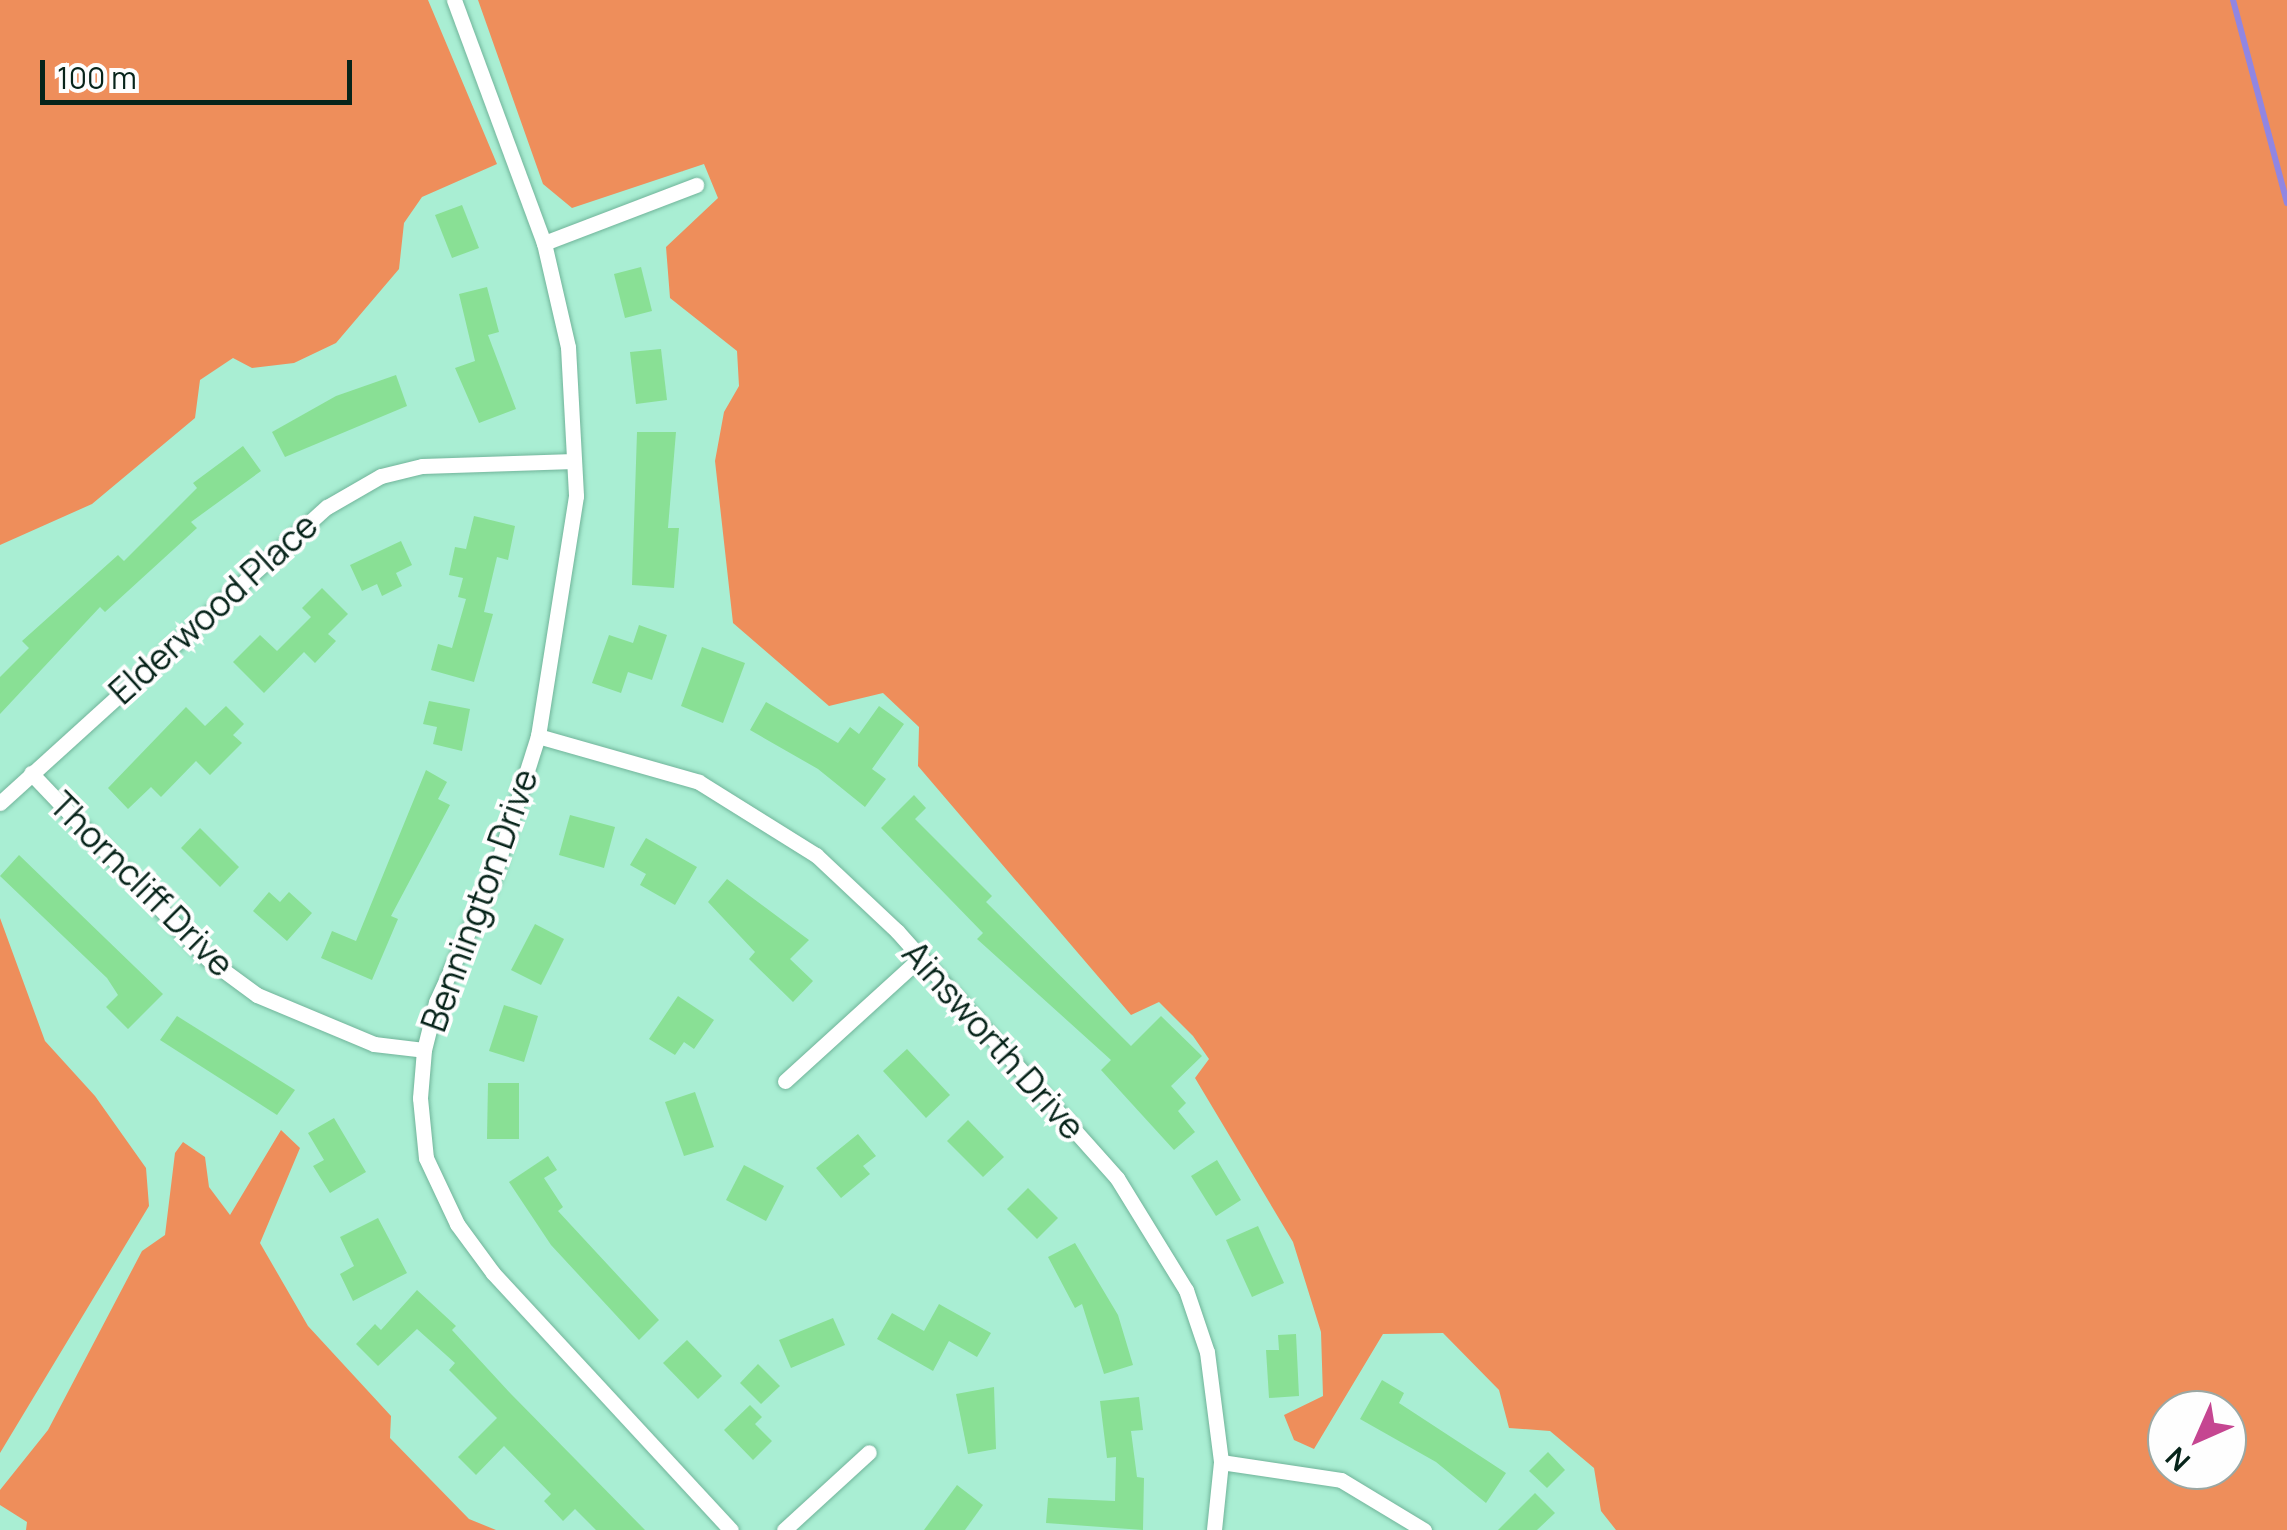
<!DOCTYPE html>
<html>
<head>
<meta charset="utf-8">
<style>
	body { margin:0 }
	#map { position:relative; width:2287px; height:1530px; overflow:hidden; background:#a9eed3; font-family:Manrope,sans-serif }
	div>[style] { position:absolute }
	.forest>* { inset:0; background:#ee8e5b }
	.stream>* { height:6px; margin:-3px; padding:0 3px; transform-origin:3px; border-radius:3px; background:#9186e2 }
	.building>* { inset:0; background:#89e095 }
	.roads { filter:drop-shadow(0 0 2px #71b49a) drop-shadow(0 0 2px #71b49a) }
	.minor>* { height:15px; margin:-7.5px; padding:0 7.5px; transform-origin:7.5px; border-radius:7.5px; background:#fff }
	span { translate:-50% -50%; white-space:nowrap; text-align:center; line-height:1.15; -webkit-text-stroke:8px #fefefe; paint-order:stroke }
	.street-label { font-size:35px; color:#07241a }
	.north { position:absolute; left:2147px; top:1390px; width:100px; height:100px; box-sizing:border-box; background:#fefefe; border:2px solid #9ba7a3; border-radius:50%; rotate:225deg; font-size:28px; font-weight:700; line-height:40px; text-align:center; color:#07241a }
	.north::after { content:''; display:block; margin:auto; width:35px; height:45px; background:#c54691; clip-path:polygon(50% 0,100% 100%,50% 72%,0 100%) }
	.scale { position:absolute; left:40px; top:60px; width:312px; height:45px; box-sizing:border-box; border:5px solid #07241a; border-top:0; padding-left:12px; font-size:30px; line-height:35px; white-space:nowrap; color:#07241a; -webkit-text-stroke:8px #fefefe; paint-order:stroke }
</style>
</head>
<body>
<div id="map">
	<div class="forest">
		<i style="clip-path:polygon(0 0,428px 0,497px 164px,422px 197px,404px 223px,399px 269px,336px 343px,294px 363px,252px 368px,233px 358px,200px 380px,195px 418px,92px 504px,0 545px)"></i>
		<i style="clip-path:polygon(evenodd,478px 0,2287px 0,2287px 1530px,1616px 1530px,1601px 1511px,1594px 1468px,1550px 1431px,1509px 1428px,1499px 1390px,1443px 1333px,1383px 1334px,1314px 1449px,1294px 1440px,1284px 1415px,1323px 1396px,1321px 1332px,1293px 1242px,1195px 1078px,1209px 1059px,1193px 1036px,1159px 1002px,1131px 1015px,918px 766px,919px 727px,883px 693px,829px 706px,733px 623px,715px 461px,724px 412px,739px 386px,737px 351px,670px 298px,666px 247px,718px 198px,704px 164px,572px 208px,543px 184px,478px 0,2167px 1410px,2227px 1410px,2227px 1470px,2167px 1470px,2167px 1410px)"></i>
		<i style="clip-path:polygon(0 918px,45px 1041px,95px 1096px,146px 1168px,149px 1206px,0 1453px)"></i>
		<i style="clip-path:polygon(281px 1130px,300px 1148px,260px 1243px,308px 1326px,391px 1416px,390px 1438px,469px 1519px,496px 1530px,26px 1530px,27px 1522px,0 1505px,0 1490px,48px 1430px,142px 1251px,165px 1235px,175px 1153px,183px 1142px,205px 1157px,209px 1187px,230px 1215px)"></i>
	</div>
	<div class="stream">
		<i style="left:2233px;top:0;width:210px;rotate:75.1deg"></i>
	</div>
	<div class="building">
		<i style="clip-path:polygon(462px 205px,479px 248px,452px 258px,435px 215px)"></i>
		<i style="clip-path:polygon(641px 267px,652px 311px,625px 318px,614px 274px)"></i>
		<i style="clip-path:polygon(487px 287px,499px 332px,488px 335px,516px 409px,479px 423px,455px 368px,475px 361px,459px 294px)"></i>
		<i style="clip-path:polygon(661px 349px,667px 400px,636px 404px,630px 352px)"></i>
		<i style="clip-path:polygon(396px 375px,407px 406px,285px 457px,272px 432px,336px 396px)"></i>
		<i style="clip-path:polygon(637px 432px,676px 432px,668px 528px,679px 528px,674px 588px,632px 585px)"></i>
		<i style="clip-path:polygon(243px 446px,261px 471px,191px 522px,197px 528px,105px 612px,100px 607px,0 714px,0 677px,29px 648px,22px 641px,118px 555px,124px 561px,197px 488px,193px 483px)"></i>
		<i style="clip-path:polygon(474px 516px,515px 526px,508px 560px,497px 557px,484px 612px,493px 614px,474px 682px,431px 670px,438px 644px,452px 648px,466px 599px,458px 597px,463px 578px,449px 575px,455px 547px,466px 549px)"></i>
		<i style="clip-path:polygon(401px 541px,412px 565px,396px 573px,402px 586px,382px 596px,377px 584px,362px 591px,350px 565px)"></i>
		<i style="clip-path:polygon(322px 588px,348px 614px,328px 634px,336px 641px,315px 663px,304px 652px,264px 693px,233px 662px,260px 635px,277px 651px,311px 617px,302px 608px)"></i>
		<i style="clip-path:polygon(639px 625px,667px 635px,652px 680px,628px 672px,621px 693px,592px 683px,609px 635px,633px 643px)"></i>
		<i style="clip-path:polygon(702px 647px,745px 663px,723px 723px,681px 706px)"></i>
		<i style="clip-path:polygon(429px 701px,470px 709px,462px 751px,433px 744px,437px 727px,423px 724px)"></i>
		<i style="clip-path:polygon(766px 702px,838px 743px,850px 727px,859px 734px,879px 706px,904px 724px,872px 769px,886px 779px,865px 807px,818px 769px,750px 730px)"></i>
		<i style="clip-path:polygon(226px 706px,244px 724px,233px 735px,242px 743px,210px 775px,196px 761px,161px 797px,151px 787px,128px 809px,108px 788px,186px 707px,205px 726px)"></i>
		<i style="clip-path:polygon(426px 770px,447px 782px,438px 799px,450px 805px,391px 916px,398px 919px,372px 980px,321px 958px,332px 931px,356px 941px)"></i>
		<i style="clip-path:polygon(914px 795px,926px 808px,915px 819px,992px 896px,986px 902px,1131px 1046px,1161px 1016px,1202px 1056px,1171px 1086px,1186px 1103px,1178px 1111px,1195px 1132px,1174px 1150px,1101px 1070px,1111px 1060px,977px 939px,983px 933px,881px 828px)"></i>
		<i style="clip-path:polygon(570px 815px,615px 827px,604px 868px,559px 855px)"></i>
		<i style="clip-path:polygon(200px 828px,239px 867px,220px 887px,181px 848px)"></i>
		<i style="clip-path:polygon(646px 838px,697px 867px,675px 905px,640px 885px,646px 874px,630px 865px)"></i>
		<i style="clip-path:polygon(19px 855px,163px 994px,128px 1029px,106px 1007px,118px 995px,107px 978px,0 876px)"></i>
		<i style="clip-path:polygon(727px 879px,809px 940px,790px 959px,813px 981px,793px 1002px,749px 959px,755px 952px,708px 902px)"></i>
		<i style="clip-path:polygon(269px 892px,280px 902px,289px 892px,312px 913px,287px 941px,253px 911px)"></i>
		<i style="clip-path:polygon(535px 924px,564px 939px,541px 985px,511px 970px)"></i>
		<i style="clip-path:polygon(678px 996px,714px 1020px,694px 1049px,684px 1042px,675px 1055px,649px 1039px)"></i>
		<i style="clip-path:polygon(504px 1005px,538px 1016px,524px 1062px,489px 1051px)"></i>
		<i style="clip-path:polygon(177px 1016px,295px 1090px,277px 1115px,160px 1040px)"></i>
		<i style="clip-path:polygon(907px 1049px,950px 1095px,926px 1118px,883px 1071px)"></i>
		<i style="clip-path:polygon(488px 1083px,519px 1083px,519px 1139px,487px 1139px)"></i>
		<i style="clip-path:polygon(695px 1092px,714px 1147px,684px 1156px,665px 1102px)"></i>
		<i style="clip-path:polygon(334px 1118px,366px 1172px,330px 1193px,313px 1166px,324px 1160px,308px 1133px)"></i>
		<i style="clip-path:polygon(968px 1120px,1004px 1157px,983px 1177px,947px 1141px)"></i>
		<i style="clip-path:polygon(858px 1134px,876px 1156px,863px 1166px,870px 1174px,841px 1198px,816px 1168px)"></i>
		<i style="clip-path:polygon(548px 1156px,557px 1170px,544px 1178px,563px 1207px,558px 1211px,659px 1320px,639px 1340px,551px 1245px,509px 1182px)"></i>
		<i style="clip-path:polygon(1217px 1160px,1241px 1200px,1216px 1216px,1191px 1176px)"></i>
		<i style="clip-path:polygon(744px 1165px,784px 1186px,766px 1221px,726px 1200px)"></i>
		<i style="clip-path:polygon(1028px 1188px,1058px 1218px,1037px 1239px,1007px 1209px)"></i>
		<i style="clip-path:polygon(378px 1218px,407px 1273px,353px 1301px,340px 1274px,354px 1266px,340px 1237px)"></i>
		<i style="clip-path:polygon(1258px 1226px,1284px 1283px,1252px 1297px,1226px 1240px)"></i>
		<i style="clip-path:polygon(1075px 1243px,1118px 1315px,1133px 1365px,1104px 1374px,1082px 1304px,1075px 1308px,1048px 1257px)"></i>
		<i style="clip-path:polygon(417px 1290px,456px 1326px,452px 1330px,511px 1394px,645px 1530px,596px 1530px,575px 1509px,563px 1521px,544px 1501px,551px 1494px,504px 1446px,476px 1475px,458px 1457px,497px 1418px,449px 1370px,455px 1363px,417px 1329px,378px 1366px,356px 1344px,375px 1324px,381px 1330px)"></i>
		<i style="clip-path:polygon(939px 1304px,991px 1333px,977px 1357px,949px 1341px,933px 1371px,877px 1339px,892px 1313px,924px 1331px)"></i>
		<i style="clip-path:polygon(833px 1318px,845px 1345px,791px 1368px,779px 1340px)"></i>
		<i style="clip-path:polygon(1296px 1334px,1299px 1396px,1269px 1398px,1266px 1350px,1279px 1350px,1278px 1335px)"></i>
		<i style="clip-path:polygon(687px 1340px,722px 1376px,698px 1399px,663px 1363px)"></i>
		<i style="clip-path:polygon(758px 1364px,780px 1386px,761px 1404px,740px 1383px)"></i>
		<i style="clip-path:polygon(1382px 1380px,1404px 1393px,1399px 1403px,1506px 1473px,1486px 1503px,1436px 1462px,1360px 1419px)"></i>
		<i style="clip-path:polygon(994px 1387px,996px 1449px,968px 1454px,956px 1394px)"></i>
		<i style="clip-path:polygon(1139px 1397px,1143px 1430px,1131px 1431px,1137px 1477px,1144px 1478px,1143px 1530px,1046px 1523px,1048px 1498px,1115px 1501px,1116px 1457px,1107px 1458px,1100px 1401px)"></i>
		<i style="clip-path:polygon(750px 1405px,762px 1417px,755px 1424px,772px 1441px,753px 1460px,724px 1430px)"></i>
		<i style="clip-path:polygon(1548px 1452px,1565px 1470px,1547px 1488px,1529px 1471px)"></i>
		<i style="clip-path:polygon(957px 1485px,983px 1505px,965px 1530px,924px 1530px)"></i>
		<i style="clip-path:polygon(1535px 1493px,1555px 1513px,1537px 1530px,1498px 1530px)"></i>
	</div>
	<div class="roads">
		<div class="minor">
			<i style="left:454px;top:0;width:259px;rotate:69.7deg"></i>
			<i style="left:544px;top:243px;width:107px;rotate:77deg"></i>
			<i style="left:568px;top:347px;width:149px;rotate:86.9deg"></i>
			<i style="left:576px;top:496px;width:243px;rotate:99deg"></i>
			<i style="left:538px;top:736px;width:149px;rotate:107.6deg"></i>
			<i style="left:493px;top:878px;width:136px;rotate:114.7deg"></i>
			<i style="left:436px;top:1002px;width:49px;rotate:104deg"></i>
			<i style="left:424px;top:1050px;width:48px;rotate:94.8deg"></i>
			<i style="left:420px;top:1098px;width:60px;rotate:84.3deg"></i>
			<i style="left:426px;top:1158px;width:73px;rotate:64.8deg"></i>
			<i style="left:457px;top:1224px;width:61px;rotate:53.7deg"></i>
			<i style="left:493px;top:1273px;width:350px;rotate:47.2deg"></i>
			<i style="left:544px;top:243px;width:163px;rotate:-20.9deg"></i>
			<i style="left:538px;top:736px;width:167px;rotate:15.9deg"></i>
			<i style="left:699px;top:782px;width:138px;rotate:32deg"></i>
			<i style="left:816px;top:855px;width:111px;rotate:43.2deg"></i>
			<i style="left:897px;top:931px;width:331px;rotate:48.3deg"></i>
			<i style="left:1117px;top:1178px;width:132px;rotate:58.4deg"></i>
			<i style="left:1186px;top:1290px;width:65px;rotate:71.3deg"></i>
			<i style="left:1207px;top:1352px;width:111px;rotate:82.7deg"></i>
			<i style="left:1221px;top:1462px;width:68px;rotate:95.9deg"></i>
			<i style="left:31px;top:773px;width:257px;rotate:46.4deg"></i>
			<i style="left:208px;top:959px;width:61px;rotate:36.3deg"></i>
			<i style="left:257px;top:995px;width:127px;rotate:22.7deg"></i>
			<i style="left:374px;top:1044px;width:50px;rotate:6.8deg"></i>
			<i style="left:0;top:803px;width:441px;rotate:-42.2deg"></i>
			<i style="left:327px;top:507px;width:62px;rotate:-29.9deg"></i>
			<i style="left:381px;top:476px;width:42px;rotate:-13.7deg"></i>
			<i style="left:422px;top:466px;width:152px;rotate:-1.9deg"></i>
			<i style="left:785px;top:1081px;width:181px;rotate:-42.3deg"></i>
			<i style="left:1221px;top:1462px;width:121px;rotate:8.5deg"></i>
			<i style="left:1341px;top:1480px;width:97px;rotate:31.1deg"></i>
			<i style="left:784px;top:1530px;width:115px;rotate:-42.5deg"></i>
		</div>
	</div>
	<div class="street-label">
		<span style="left:213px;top:608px;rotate:-42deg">Elderwood Place</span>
		<span style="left:142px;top:884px;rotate:45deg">Thorncliff Drive</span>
		<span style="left:479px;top:900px;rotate:-70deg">Bennington Drive</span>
		<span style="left:994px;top:1040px;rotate:48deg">Ainsworth Drive</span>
	</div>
	<div class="north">N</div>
	<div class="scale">100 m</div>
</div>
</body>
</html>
